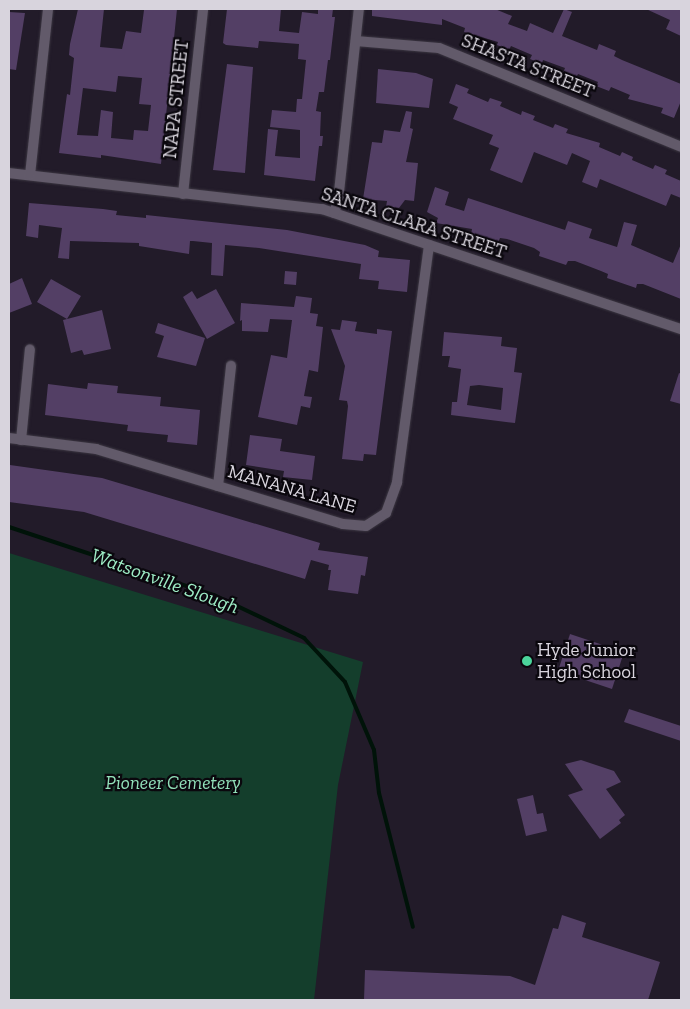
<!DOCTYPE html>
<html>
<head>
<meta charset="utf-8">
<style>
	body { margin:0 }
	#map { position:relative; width:690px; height:1009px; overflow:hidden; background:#221b29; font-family:"Zilla Slab",serif }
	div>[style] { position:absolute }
	.green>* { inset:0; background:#143e2c }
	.stream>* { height:4px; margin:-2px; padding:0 2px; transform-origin:2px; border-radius:2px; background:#001309 }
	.building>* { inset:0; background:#533f65 }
	.roads { filter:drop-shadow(0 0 1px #3c3742) drop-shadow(0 0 1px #3c3742) }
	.street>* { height:10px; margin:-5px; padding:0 5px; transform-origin:5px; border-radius:5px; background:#625a6a }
	.dots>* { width:14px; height:14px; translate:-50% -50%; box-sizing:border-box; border:2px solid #0a070d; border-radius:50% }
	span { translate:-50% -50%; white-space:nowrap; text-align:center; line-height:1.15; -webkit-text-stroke:4.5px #0a070d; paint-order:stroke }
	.street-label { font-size:19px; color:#d8d4dd }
	.poi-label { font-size:19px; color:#d8d4dd }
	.left { translate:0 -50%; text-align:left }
	.park-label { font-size:19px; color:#92e1ba; font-style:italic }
	.water-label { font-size:20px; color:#9eedc6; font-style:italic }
	.frame { position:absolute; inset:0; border:10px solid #d8d4dd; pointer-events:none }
</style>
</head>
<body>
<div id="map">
	<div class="green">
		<i style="clip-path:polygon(9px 553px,363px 662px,338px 785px,314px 1000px,9px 1000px)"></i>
	</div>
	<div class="stream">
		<i style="left:9px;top:527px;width:216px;rotate:18.4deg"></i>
		<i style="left:214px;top:595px;width:100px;rotate:25.5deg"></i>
		<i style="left:304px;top:638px;width:60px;rotate:47deg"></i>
		<i style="left:345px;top:682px;width:74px;rotate:66.9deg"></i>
		<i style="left:374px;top:750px;width:43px;rotate:83.4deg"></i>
		<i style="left:379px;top:793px;width:138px;rotate:75.8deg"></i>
	</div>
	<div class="building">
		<i style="clip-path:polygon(evenodd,78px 9px,104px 9px,100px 47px,122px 49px,126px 31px,141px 33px,144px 10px,177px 9px,161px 164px,101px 155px,101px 158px,59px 153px,67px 94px,70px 95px,74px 58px,69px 55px,70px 44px,78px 9px,118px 76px,142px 78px,139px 104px,151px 105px,148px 131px,134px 130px,133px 140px,111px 138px,113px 112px,101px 110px,98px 136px,77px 135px,83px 88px,116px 92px,118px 76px)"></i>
		<i style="clip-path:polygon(227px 9px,281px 9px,279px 31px,299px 33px,302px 12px,318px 14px,318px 9px,333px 9px,332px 17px,335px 17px,330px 60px,328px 60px,324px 92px,319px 92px,316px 111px,321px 112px,320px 136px,323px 136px,322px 146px,319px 146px,315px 181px,264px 175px,268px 129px,278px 130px,275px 156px,300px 158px,300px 130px,270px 127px,272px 110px,296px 112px,297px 99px,302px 99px,306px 60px,298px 59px,299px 44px,259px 41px,258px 48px,226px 45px,223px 43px)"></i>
		<i style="clip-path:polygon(372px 9px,495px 9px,512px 16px,508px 24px,527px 31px,530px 23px,553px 33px,564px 9px,572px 12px,562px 36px,597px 50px,599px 44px,616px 51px,614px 56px,622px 60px,681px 84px,681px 101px,674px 118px,661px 113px,663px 108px,628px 99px,630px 95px,611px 87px,609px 91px,596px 86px,598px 82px,578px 74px,576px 78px,563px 73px,565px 68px,543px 60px,542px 64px,530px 59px,532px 55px,511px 46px,509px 50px,497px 45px,498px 42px,464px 32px,465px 28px,442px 19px,442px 25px,372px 16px)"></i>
		<i style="clip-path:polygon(646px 9px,681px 9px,681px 36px,666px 29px,670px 20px)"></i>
		<i style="clip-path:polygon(9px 12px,25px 13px,16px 70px,9px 69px)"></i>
		<i style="clip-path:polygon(227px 64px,253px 67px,245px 173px,213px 170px)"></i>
		<i style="clip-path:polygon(378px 69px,416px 73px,433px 79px,429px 108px,376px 103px)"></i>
		<i style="clip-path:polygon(456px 84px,469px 89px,467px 93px,488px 102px,490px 98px,502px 102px,500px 106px,521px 115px,522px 111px,535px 116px,533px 120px,553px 128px,555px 124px,568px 129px,566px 133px,600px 143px,599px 147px,620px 156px,622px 152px,633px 157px,632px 160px,653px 169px,655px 165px,667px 170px,665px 174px,681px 181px,681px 198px,671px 194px,666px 206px,600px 179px,597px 188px,582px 182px,590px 161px,572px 153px,567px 165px,534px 152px,522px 183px,490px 170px,499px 148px,489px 144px,493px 135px,453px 119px,458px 107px,449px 103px)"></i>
		<i style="clip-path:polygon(406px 111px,412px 112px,410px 128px,413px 129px,406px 162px,418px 163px,414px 201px,405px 200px,399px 208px,386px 207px,387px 201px,363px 199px,372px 142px,382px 143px,384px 130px,400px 132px)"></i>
		<i style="clip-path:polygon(435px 187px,449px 192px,445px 205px,464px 211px,468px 198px,565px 230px,568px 221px,592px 229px,589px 238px,617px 247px,624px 222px,637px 225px,631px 245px,673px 263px,681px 244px,681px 299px,643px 284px,637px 284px,636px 288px,607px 278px,608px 274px,601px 271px,575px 261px,568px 261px,566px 265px,539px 256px,540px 252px,534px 248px,507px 239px,500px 238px,498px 243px,471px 234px,472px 229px,436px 223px,438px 218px,427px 212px)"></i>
		<i style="clip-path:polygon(29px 203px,103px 209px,117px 211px,116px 215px,146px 218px,146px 215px,287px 230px,365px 245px,379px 251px,378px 257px,410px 260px,407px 292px,378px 289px,379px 281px,359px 279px,361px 264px,259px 248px,225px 245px,223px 276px,211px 275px,212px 243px,193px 241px,190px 241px,189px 254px,139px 246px,139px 243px,70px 241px,69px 259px,58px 258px,62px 228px,39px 225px,38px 238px,26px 236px)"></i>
		<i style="clip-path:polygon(285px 271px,297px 272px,296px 285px,284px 284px)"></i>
		<i style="clip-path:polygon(22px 278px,32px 304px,9px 313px,9px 284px)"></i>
		<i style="clip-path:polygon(51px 279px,81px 296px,67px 319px,102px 310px,111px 349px,84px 355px,82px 350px,71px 353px,63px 320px,67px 319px,37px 302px)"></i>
		<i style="clip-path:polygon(216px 289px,235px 323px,207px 339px,183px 297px,192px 291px,197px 299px)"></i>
		<i style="clip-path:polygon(296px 296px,312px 298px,310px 313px,318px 314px,316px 326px,323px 327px,318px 372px,309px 370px,304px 396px,312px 397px,310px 408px,301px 406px,297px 425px,258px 417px,271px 355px,287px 358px,292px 320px,270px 319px,268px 332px,242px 331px,242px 320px,240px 321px,241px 303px,294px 307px)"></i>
		<i style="clip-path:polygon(342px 320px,357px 322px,355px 331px,377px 334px,377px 329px,392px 331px,376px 455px,364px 454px,363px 461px,342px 459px,348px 406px,347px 401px,339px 400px,345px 366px,331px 329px,340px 330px)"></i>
		<i style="clip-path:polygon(158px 323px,205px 338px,196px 366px,157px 357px,164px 336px,155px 333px)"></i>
		<i style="clip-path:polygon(evenodd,444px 332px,502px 337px,501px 346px,517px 348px,514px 372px,522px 373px,515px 423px,451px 415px,452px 402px,457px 402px,461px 369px,448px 367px,450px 356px,442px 356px,444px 332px,479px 385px,503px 388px,501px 410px,467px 405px,470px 386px,479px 385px)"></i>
		<i style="clip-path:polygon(679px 373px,681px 374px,681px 404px,670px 401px)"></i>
		<i style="clip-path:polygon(88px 383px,118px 386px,117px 393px,161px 397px,160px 406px,200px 410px,197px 445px,167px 442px,168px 435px,127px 431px,128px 425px,45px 415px,48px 384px,87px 389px)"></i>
		<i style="clip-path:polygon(250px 435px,282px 439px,280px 451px,315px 456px,312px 480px,283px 477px,284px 471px,246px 465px)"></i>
		<i style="clip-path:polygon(10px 465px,102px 478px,320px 543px,318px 550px,368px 557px,365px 576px,361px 575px,358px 594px,328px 590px,331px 570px,328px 570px,329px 565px,311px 560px,305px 579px,84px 512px,9px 502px)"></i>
		<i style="clip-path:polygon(570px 634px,624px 652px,612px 689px,558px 671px)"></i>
		<i style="clip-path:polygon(629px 709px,681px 726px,681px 741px,624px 722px)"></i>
		<i style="clip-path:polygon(581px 760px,614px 771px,621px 782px,606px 789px,625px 815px,619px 820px,621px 823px,600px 839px,568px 795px,583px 790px,565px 764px)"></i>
		<i style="clip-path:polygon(533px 795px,537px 814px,543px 813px,547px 831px,526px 836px,517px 799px)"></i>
		<i style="clip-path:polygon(562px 915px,586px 923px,582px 937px,660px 962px,648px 1000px,364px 1000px,365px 970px,510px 976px,535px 985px,553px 928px,558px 929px)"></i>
	</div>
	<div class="roads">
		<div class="street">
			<i style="left:356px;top:41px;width:83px;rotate:4.8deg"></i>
			<i style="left:439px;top:48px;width:261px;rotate:22.2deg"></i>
			<i style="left:9px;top:173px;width:315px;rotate:6.6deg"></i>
			<i style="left:322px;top:209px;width:379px;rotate:18.5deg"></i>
			<i style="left:30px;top:175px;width:167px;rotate:-83.8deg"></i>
			<i style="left:183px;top:194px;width:186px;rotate:-83.8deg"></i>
			<i style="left:334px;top:213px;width:13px;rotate:-72deg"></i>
			<i style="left:338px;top:201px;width:193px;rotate:-83.8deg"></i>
			<i style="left:9px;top:438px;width:88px;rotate:7.2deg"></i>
			<i style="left:96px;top:449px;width:258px;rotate:16.9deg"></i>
			<i style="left:343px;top:524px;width:23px;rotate:5deg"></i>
			<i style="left:366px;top:526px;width:24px;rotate:-33deg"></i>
			<i style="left:386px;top:513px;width:33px;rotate:-70deg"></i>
			<i style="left:397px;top:482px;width:239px;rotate:-82.3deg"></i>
			<i style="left:21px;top:440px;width:91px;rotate:-84.4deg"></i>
			<i style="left:218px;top:486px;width:121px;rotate:-83.8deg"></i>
		</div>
	</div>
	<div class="dots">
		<i style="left:527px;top:661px;background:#4bd49b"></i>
	</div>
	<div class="street-label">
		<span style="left:528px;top:66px;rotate:22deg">SHASTA STREET</span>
		<span style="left:176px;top:99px;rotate:-84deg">NAPA STREET</span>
		<span style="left:414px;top:223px;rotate:18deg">SANTA CLARA STREET</span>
		<span style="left:292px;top:489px;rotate:16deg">MANANA LANE</span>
	</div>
	<div class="poi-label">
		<span class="left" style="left:537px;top:661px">Hyde Junior<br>High School</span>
	</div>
	<div class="park-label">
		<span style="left:173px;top:783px">Pioneer Cemetery</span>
	</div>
	<div class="water-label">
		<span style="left:165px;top:581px;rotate:20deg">Watsonville Slough</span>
	</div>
	<div class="frame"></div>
</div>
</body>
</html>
